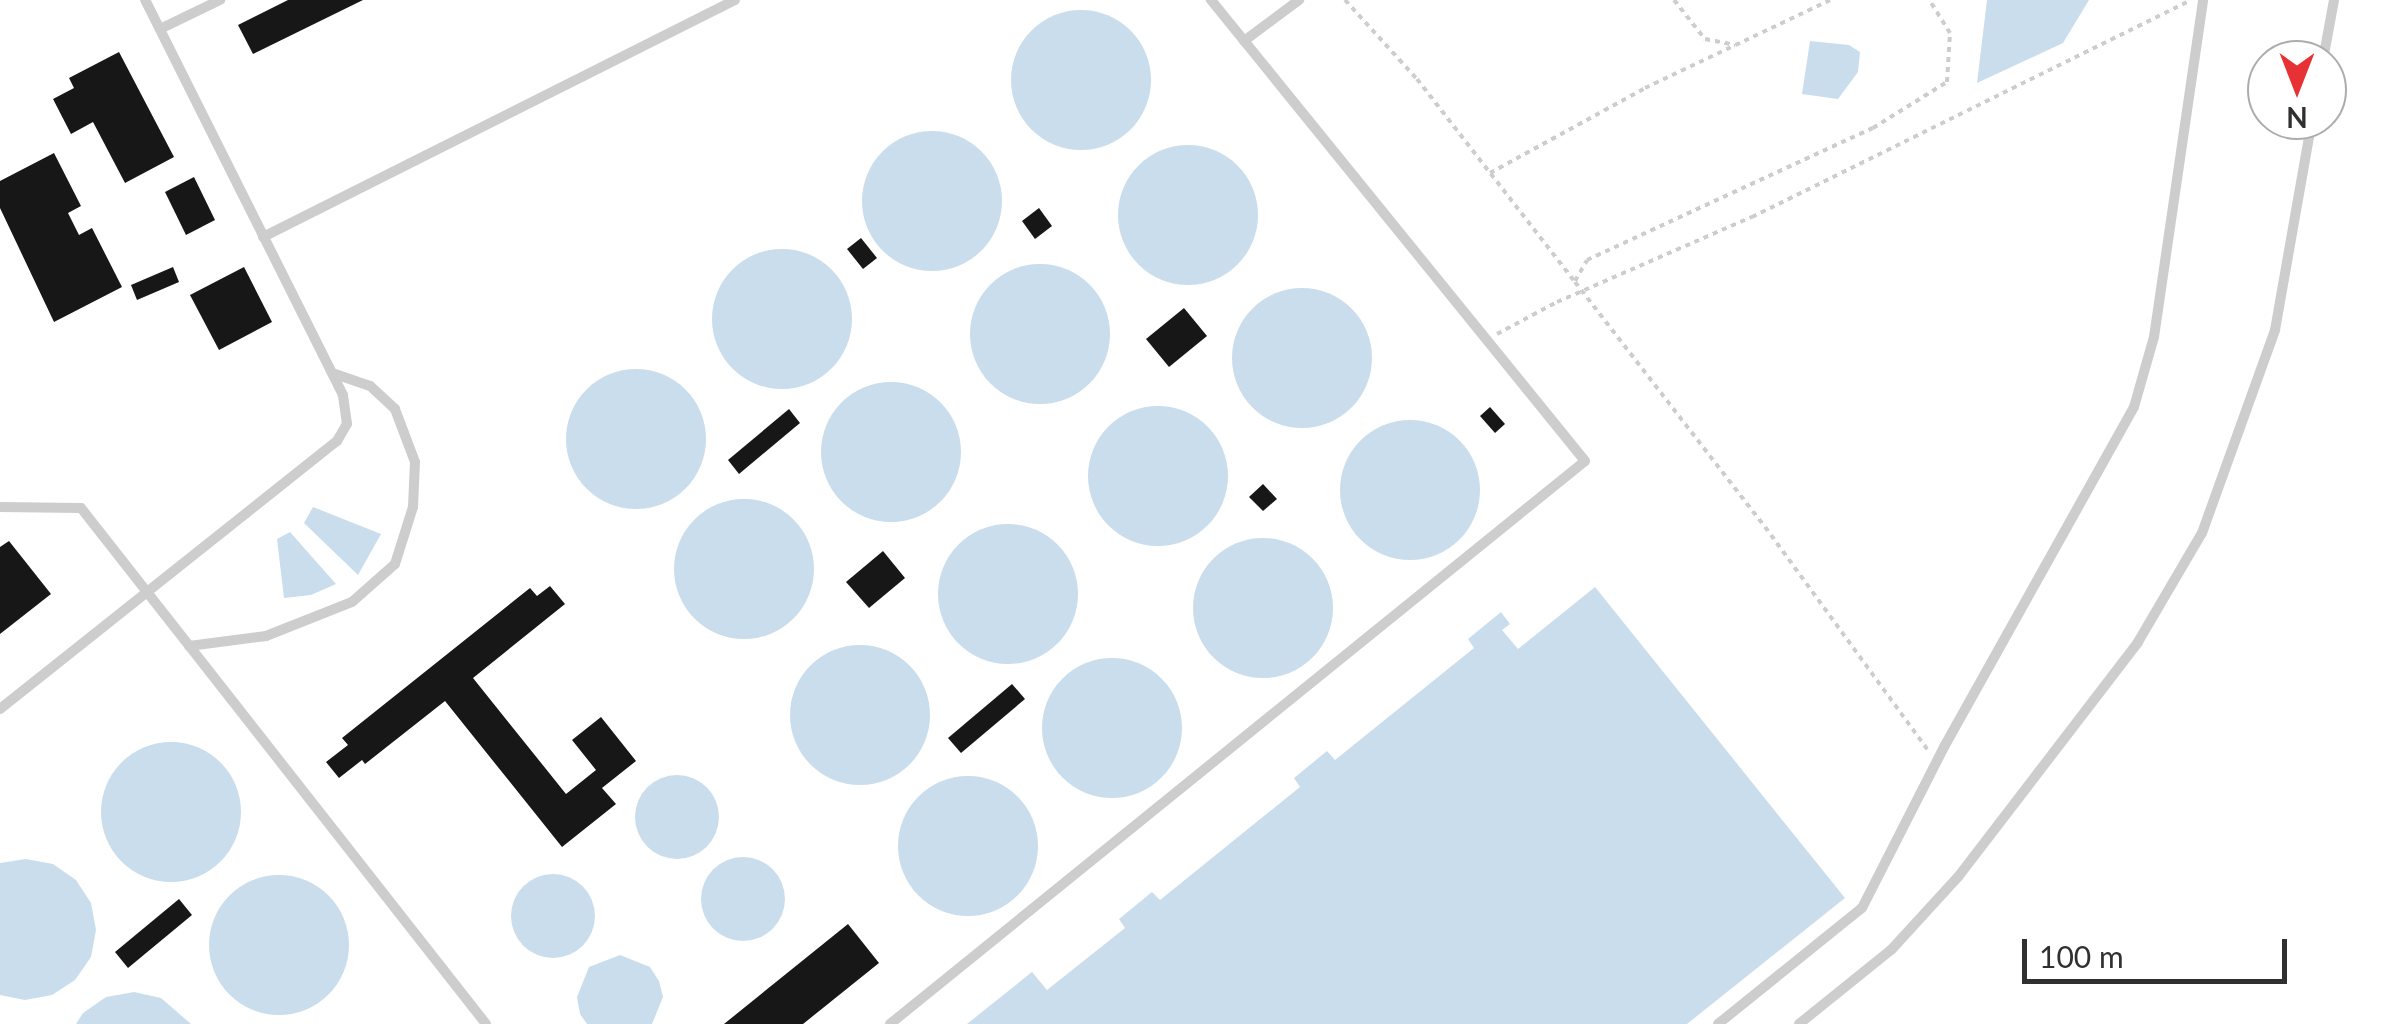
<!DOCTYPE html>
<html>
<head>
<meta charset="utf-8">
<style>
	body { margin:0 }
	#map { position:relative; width:2387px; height:1024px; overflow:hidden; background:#fff; font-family:Lato,sans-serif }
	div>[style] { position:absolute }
	.water>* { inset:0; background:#caddec }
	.round { border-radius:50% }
	.building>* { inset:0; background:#171717 }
	.path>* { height:4px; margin-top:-2px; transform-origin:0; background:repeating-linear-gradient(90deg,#cdcdcd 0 5px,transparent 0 10px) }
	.service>* { height:10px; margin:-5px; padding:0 5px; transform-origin:5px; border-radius:5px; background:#cdcdcd }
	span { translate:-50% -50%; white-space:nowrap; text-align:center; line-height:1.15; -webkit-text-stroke:10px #fff; paint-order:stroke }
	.north { position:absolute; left:2247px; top:40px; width:100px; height:100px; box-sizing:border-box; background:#fff; border:2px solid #acacac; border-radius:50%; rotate:180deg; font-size:28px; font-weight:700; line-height:40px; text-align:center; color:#303030 }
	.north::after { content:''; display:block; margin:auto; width:35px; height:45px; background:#e73134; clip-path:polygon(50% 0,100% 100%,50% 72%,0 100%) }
	.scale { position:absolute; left:2022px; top:939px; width:265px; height:45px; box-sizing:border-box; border:5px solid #303030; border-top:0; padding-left:12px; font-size:30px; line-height:35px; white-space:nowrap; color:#303030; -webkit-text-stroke:8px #fff; paint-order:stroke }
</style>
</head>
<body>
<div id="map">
	<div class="water">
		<i style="clip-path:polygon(1987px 0,2089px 0,2063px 43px,1977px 83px)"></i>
		<i class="round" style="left:1011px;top:10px;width:140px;height:140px"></i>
		<i style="clip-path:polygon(1810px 41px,1849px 45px,1860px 52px,1858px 72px,1838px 99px,1802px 94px)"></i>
		<i class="round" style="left:862px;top:131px;width:140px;height:140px"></i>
		<i class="round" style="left:1118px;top:145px;width:140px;height:140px"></i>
		<i class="round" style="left:712px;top:249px;width:140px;height:140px"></i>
		<i class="round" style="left:970px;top:264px;width:140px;height:140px"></i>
		<i class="round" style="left:1232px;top:288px;width:140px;height:140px"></i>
		<i class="round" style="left:566px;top:369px;width:140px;height:140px"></i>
		<i class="round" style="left:821px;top:382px;width:140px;height:140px"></i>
		<i class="round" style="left:1088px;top:406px;width:140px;height:140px"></i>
		<i class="round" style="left:1340px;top:420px;width:140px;height:140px"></i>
		<i class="round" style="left:674px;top:499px;width:140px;height:140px"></i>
		<i style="clip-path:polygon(313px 507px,381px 534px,358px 575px,304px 523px)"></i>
		<i class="round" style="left:938px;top:524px;width:140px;height:140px"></i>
		<i style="clip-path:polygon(290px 532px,336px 584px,311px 595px,284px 598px,277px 539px)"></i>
		<i class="round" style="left:1193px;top:538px;width:140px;height:140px"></i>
		<i style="clip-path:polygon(1595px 587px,1845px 898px,1687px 1024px,967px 1024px,1032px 972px,1047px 990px,1125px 928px,1119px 919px,1152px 892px,1160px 900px,1300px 787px,1294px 778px,1327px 751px,1335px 760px,1474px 648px,1468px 639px,1501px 612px,1510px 624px,1502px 630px,1518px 649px)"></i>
		<i class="round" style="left:790px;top:645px;width:140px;height:140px"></i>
		<i class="round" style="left:1042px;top:658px;width:140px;height:140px"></i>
		<i class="round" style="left:101px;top:742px;width:140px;height:140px"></i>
		<i class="round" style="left:635px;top:775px;width:84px;height:84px"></i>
		<i class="round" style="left:898px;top:776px;width:140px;height:140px"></i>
		<i class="round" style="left:701px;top:857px;width:84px;height:84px"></i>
		<i style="clip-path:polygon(26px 859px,53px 864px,76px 880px,91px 903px,96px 930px,91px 957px,75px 980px,52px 995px,25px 1000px,0 995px,0 863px)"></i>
		<i class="round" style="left:511px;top:874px;width:84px;height:84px"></i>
		<i class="round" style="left:209px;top:875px;width:140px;height:140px"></i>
		<i style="clip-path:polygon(620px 955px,650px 967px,659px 981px,663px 997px,652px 1024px,587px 1024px,580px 1014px,577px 997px,589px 967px)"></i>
		<i style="clip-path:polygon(134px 992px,161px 998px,191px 1024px,76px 1024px,83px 1013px,106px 997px)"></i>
	</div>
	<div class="building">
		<i style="clip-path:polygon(288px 0,363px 0,253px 54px,238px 25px)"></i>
		<i style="clip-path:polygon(119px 52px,174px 157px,125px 183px,93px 122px,71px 134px,53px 99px,74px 88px,69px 78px)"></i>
		<i style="clip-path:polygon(54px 153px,81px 206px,68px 213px,79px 235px,92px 228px,122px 287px,54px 322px,0 208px,0 181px)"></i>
		<i style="clip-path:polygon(194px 177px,215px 220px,186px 235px,165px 192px)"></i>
		<i style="clip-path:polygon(1039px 208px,1052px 226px,1035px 239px,1022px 221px)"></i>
		<i style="clip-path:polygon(861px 238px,877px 258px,863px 269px,847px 249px)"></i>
		<i style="clip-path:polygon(173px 267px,179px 282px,137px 300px,131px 285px)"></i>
		<i style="clip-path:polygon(244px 267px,272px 322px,219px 350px,190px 295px)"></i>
		<i style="clip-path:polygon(1184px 308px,1207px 336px,1169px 367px,1146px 339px)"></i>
		<i style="clip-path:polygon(1490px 407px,1505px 424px,1495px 433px,1480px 416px)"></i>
		<i style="clip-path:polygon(789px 409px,800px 423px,739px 474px,728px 460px)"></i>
		<i style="clip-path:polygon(1263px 484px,1277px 499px,1263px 511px,1249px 497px)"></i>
		<i style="clip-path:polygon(9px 541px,51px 594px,0 634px,0 547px)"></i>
		<i style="clip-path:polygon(883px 551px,905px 578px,869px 608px,846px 582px)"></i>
		<i style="clip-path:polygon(550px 586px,565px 604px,473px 678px,566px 794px,596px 770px,572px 740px,601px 717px,636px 761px,602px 788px,616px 804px,562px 847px,445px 701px,365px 764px,362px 760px,339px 778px,326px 762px,348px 745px,342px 738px,530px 588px,537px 596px)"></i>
		<i style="clip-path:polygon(1012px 684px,1025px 699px,961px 753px,948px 738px)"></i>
		<i style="clip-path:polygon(179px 899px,192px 915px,128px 968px,115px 952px)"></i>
		<i style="clip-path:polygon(848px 924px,879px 963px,803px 1024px,724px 1024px)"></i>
	</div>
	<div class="path">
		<i style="left:1345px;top:0;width:107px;rotate:47.7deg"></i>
		<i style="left:1417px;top:79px;width:257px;rotate:52.1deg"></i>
		<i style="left:1575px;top:282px;width:320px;rotate:52.2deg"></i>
		<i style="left:1771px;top:535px;width:266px;rotate:53.9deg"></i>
		<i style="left:1674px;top:0;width:50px;rotate:51.5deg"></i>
		<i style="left:1705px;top:39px;width:31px;rotate:11deg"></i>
		<i style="left:1490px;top:173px;width:177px;rotate:-28.7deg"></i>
		<i style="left:1645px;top:88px;width:205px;rotate:-25.4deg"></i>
		<i style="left:1575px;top:281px;width:24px;rotate:-60deg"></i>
		<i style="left:1587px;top:260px;width:315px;rotate:-24.8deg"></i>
		<i style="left:1873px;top:128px;width:87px;rotate:-31.9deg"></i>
		<i style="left:1947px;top:82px;width:49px;rotate:-86.5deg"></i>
		<i style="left:1950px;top:33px;width:39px;rotate:-122deg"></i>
		<i style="left:1497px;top:334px;width:68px;rotate:-28.1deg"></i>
		<i style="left:1557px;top:302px;width:213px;rotate:-23.6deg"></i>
		<i style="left:1752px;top:217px;width:490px;rotate:-26.3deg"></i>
	</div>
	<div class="service">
		<i style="left:160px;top:29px;width:67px;rotate:-25.8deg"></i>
		<i style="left:1244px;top:41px;width:69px;rotate:-36.7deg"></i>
		<i style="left:2323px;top:60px;width:61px;rotate:-79.6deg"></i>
		<i style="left:263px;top:237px;width:528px;rotate:-26.66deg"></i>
		<i style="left:0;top:507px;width:81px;rotate:0.7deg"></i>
		<i style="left:81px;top:508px;width:656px;rotate:51.87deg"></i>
		<i style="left:189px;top:646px;width:78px;rotate:-7.4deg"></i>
		<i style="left:266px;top:636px;width:92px;rotate:-21.6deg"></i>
		<i style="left:352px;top:602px;width:57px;rotate:-41.5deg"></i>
		<i style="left:395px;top:564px;width:60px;rotate:-72.5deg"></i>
		<i style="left:413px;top:507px;width:45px;rotate:-87.5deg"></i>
		<i style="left:415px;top:462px;width:57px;rotate:-110.7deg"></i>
		<i style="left:395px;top:409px;width:34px;rotate:-137deg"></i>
		<i style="left:370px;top:386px;width:40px;rotate:-161.1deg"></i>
		<i style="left:0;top:709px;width:431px;rotate:-38.5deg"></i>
		<i style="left:337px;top:441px;width:20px;rotate:-60deg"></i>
		<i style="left:347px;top:424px;width:29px;rotate:-98deg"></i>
		<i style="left:343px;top:395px;width:442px;rotate:-116.6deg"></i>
		<i style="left:890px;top:1024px;width:894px;rotate:-39.01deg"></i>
		<i style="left:1585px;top:461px;width:594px;rotate:-129.05deg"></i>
		<i style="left:1718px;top:1024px;width:185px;rotate:-38.9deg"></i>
		<i style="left:1862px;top:908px;width:181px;rotate:-63deg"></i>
		<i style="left:1944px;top:747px;width:389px;rotate:-60.8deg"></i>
		<i style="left:2134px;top:407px;width:73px;rotate:-74.1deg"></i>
		<i style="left:2154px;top:337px;width:341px;rotate:-81.7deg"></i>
		<i style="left:1799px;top:1024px;width:119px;rotate:-38.9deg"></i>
		<i style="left:1892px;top:949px;width:98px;rotate:-47.5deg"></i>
		<i style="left:1958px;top:877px;width:296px;rotate:-52.5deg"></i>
		<i style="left:2138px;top:642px;width:126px;rotate:-59.6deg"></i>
		<i style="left:2202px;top:533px;width:216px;rotate:-70.2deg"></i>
		<i style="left:2275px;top:330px;width:213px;rotate:-80deg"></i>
	</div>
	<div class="north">N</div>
	<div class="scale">100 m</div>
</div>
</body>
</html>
